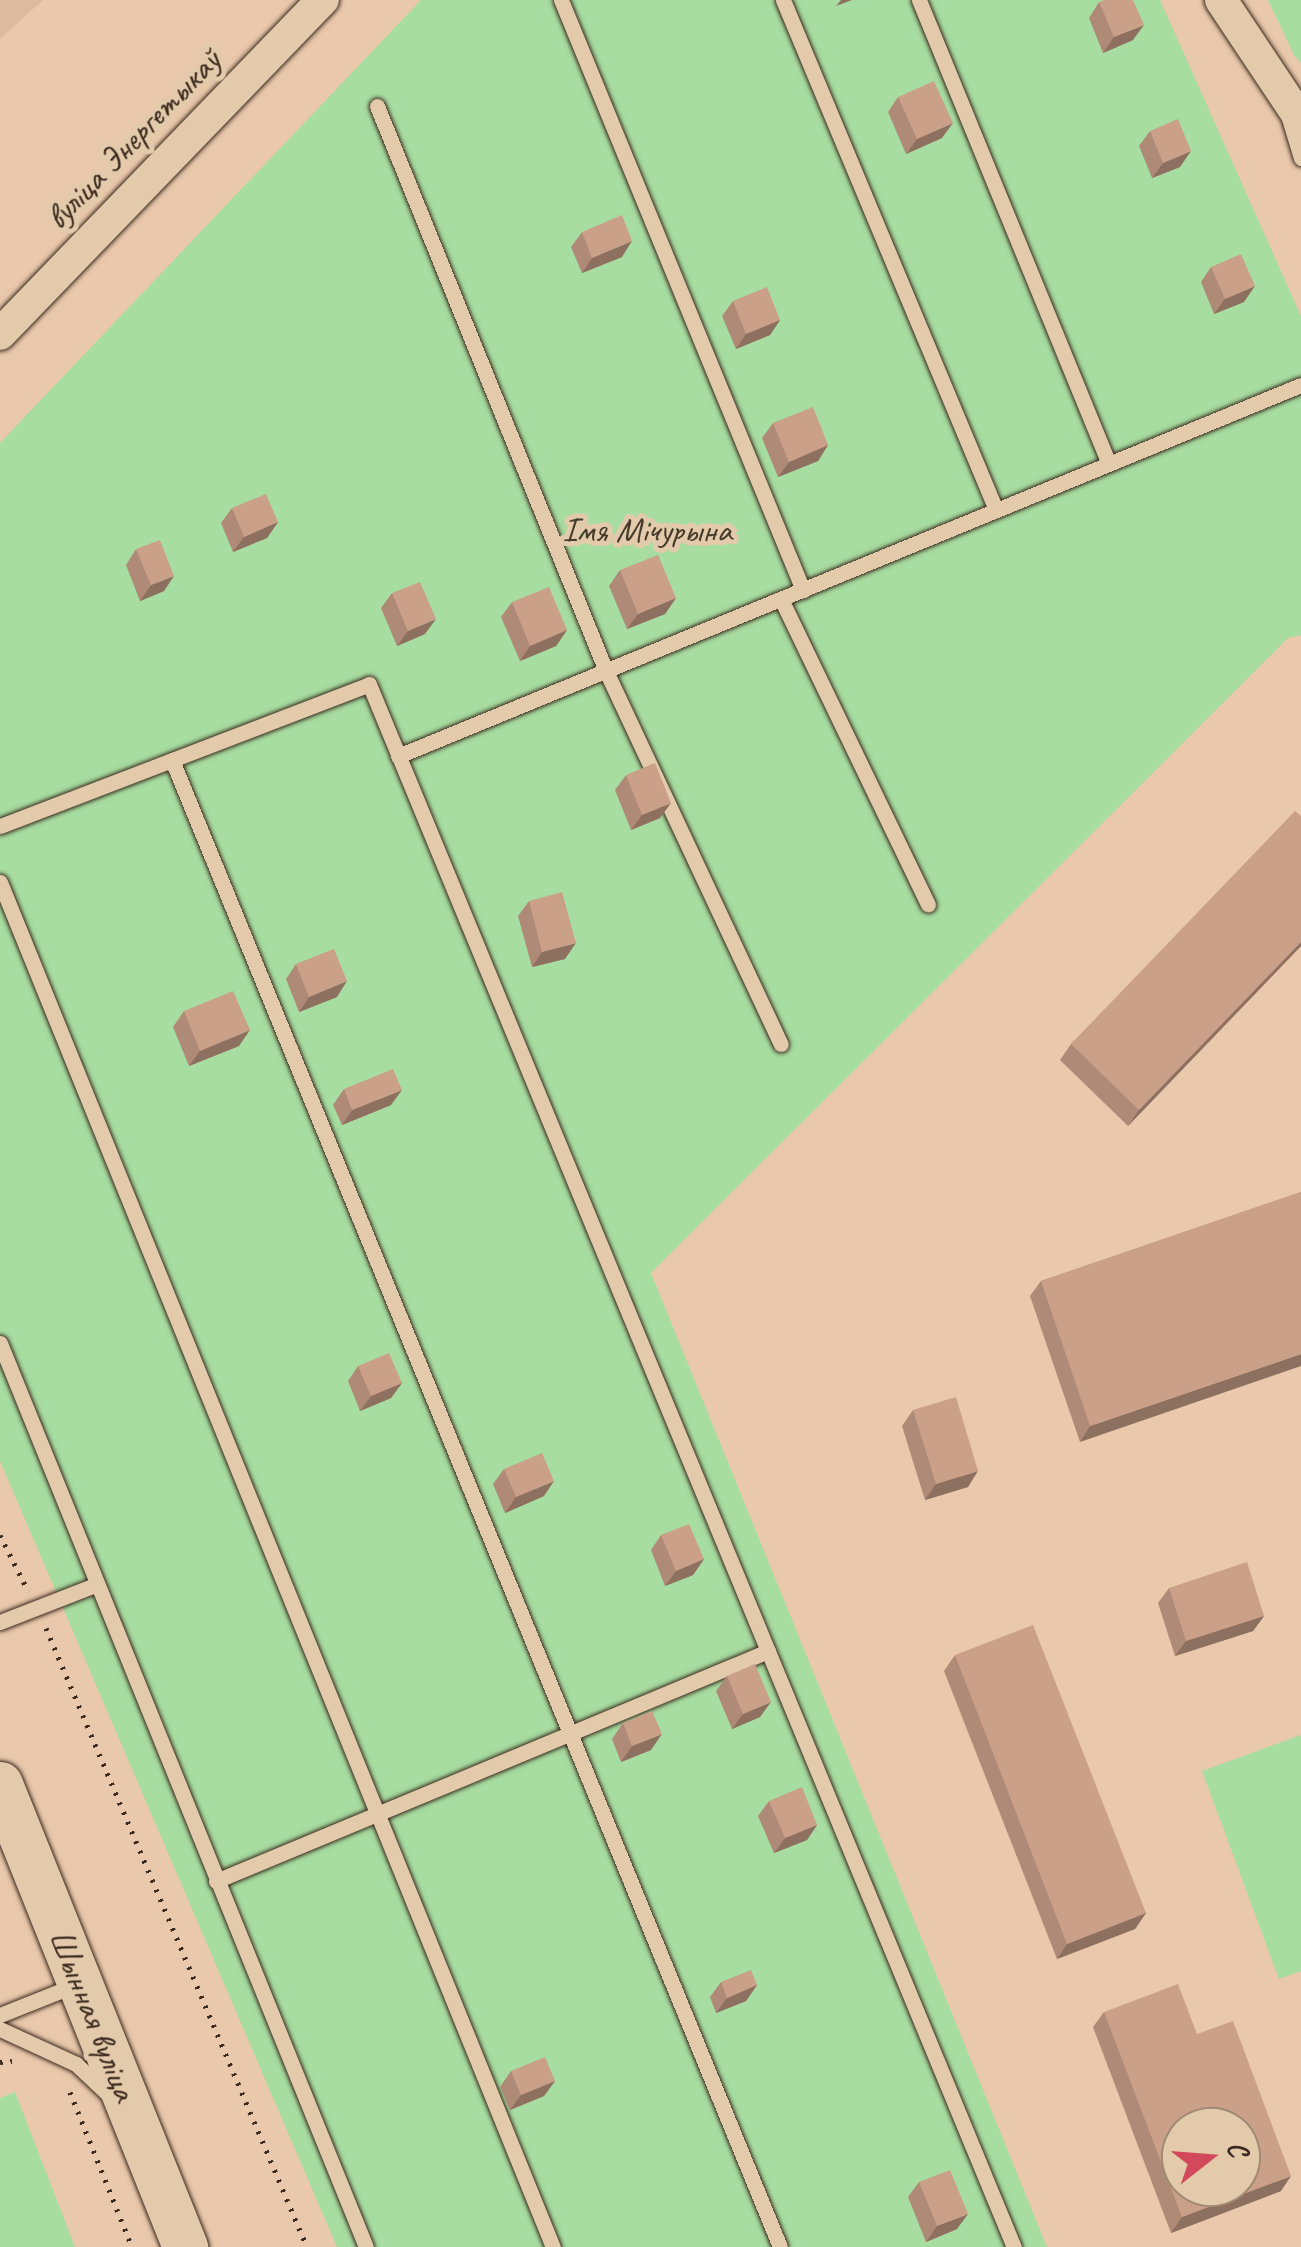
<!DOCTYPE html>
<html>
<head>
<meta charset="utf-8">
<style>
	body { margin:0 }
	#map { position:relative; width:1301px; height:2247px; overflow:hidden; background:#e9c8ab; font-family:Caveat,sans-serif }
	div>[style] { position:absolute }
	.built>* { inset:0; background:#ddb99e }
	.green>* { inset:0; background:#a7dda0 }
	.path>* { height:5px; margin-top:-2.5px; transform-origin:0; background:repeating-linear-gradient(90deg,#3b2a1e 0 2.5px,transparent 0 10.5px) }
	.roads { filter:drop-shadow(0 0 2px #3b2a1e) drop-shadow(0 0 2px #3b2a1e) }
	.service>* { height:15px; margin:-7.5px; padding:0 7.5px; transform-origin:7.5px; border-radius:7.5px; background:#e2caab }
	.minor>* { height:32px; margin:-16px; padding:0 16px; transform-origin:16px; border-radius:16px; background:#e2caab }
	.secondary>* { height:45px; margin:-22.5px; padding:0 22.5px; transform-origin:22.5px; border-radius:22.5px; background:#e2caab }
	.wall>* { inset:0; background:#af8a76 }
	.shaded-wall>* { inset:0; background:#8e7060 }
	.building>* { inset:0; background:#cba089 }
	span { translate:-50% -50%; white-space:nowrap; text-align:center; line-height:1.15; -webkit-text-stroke:10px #e2caab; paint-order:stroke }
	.street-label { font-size:35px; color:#3b2a1e }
	.park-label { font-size:35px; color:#463c2b }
	.north { position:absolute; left:1161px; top:2107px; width:100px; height:100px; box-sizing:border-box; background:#e2caab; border:2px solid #9f8a73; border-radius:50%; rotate:73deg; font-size:28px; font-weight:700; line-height:40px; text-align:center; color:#3b2a1e }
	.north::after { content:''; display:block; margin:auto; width:35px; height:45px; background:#d1495b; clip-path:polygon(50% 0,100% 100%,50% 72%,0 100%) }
</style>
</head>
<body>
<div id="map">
	<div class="built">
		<i style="clip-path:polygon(0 0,43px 0,0 39px)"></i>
	</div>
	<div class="green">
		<i style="clip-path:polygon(421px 0,1160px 0,1301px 316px,1301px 635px,1288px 638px,651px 1273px,1047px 2247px,337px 2247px,0 1461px,0 443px)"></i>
		<i style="clip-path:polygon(1268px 0,1301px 0,1301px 63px,1294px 55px)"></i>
		<i style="clip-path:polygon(1301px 1735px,1301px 1971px,1279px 1979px,1202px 1771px)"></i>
		<i style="clip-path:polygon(15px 2092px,75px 2247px,0 2247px,0 2098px)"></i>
	</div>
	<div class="path">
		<i style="left:0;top:1535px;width:63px;rotate:63.4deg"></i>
		<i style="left:46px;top:1628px;width:672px;rotate:67.14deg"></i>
		<i style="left:0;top:2062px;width:12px;rotate:-5deg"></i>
		<i style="left:70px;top:2092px;width:167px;rotate:68.2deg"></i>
	</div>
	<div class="roads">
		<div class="service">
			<i style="left:561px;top:0;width:638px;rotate:67.7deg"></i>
			<i style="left:783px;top:0;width:553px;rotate:67.33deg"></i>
			<i style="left:919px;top:0;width:501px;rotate:67.73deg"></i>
			<i style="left:377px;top:106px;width:610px;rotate:67.94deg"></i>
			<i style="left:606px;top:671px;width:412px;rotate:64.9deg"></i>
			<i style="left:1288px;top:115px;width:45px;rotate:73.2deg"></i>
			<i style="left:781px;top:599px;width:339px;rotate:64.3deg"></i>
			<i style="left:398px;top:756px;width:976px;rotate:-22.34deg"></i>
			<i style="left:172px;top:760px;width:1606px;rotate:67.76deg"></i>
			<i style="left:0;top:826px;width:395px;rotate:-21deg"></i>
			<i style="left:369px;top:684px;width:1691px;rotate:67.58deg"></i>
			<i style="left:0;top:882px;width:1473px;rotate:67.95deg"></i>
			<i style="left:0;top:1343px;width:975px;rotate:67.96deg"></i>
			<i style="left:0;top:1622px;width:102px;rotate:-21.3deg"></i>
			<i style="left:216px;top:1881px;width:598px;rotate:-22.62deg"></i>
			<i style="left:0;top:2015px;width:81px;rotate:-21.8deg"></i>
			<i style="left:0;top:2029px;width:84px;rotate:24.7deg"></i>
			<i style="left:76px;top:2064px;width:47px;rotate:43.3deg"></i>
		</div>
		<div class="minor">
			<i style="left:1221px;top:0;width:144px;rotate:56.3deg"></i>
			<i style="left:0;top:334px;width:465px;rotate:-46deg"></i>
		</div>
		<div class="secondary">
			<i style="left:0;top:1784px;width:499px;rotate:68.2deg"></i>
		</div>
	</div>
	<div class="wall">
		<i style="clip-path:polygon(1099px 2px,1133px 40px,1103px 53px,1089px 18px)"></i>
		<i style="clip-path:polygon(898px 97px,942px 138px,906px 154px,888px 112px)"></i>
		<i style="clip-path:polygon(1150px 131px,1180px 167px,1152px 178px,1139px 146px)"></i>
		<i style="clip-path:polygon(582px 232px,622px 257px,582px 273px,571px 247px)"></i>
		<i style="clip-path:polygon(1211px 267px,1244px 302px,1214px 314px,1201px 282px)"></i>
		<i style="clip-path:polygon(733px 301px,780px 320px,770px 335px,736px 349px,722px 316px)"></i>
		<i style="clip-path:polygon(773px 423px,828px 445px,818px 461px,778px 477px,762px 438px)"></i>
		<i style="clip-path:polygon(232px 508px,278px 522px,267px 538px,233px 552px,221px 523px)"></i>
		<i style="clip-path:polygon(136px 549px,164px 591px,140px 601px,126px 565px)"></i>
		<i style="clip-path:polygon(620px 570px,676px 598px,665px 614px,627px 629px,609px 586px)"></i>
		<i style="clip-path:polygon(392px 593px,425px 634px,397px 646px,381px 608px)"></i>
		<i style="clip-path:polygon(512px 602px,567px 630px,556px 646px,520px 661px,501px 617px)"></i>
		<i style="clip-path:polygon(626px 775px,660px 818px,631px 830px,615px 790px)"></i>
		<i style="clip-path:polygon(1301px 816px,1301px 946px,1128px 1126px,1060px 1060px,1071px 1044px)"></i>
		<i style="clip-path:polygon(529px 901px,565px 959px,532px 967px,518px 916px)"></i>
		<i style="clip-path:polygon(296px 964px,337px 997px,299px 1012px,286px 979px)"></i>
		<i style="clip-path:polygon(184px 1011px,239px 1046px,189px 1066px,173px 1027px)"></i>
		<i style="clip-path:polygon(344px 1089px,391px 1105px,342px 1125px,333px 1105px)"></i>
		<i style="clip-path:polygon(1301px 1192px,1080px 1442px,1030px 1296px,1041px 1281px)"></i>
		<i style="clip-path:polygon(358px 1366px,402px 1383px,391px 1398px,360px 1411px,348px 1381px)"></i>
		<i style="clip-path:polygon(913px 1410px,968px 1487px,925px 1500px,902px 1426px)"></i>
		<i style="clip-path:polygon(504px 1469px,544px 1496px,505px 1513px,493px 1484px)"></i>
		<i style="clip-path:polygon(661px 1535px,704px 1559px,693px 1575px,665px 1586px,651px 1550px)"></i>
		<i style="clip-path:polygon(1169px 1588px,1264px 1616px,1253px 1631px,1175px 1656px,1158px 1603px)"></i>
		<i style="clip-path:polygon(955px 1655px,1146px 1913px,1135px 1929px,1057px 1959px,944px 1671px)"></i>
		<i style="clip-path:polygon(727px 1676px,760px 1717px,732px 1729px,716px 1691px)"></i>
		<i style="clip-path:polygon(623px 1723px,651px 1750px,621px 1762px,612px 1739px)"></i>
		<i style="clip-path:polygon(769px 1801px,817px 1825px,807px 1840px,774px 1853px,758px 1816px)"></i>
		<i style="clip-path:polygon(721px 1982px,757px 1985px,746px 2001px,716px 2013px,710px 1997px)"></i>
		<i style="clip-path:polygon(1104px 2012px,1197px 2034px,1281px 2191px,1171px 2233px,1093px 2027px)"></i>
		<i style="clip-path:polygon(511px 2071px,555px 2081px,544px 2096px,510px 2110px,500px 2087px)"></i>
		<i style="clip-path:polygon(919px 2182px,957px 2229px,926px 2242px,908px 2197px)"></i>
	</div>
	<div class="shaded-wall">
		<i style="clip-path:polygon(841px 0,852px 0,836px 6px)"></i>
		<i style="clip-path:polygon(1144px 25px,1133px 40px,1103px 53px,1114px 37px)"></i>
		<i style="clip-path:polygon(953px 123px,942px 138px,906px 154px,917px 139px)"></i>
		<i style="clip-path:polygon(1191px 151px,1180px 167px,1152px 178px,1163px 163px)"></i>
		<i style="clip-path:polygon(632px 241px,622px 257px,582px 273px,592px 258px)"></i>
		<i style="clip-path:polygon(1255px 286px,1244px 302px,1214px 314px,1225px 299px)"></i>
		<i style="clip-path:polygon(780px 320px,770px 335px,736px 349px,746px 334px)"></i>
		<i style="clip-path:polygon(828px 445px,818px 461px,778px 477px,789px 462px)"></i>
		<i style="clip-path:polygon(278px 522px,267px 538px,233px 552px,244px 537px)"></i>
		<i style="clip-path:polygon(174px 576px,164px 591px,140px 601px,151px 585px)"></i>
		<i style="clip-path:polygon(676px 598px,665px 614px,627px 629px,638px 614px)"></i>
		<i style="clip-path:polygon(436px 619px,425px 634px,397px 646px,408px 631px)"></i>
		<i style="clip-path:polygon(567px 630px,556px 646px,520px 661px,530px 646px)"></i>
		<i style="clip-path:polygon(671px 803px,660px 818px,631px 830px,642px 815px)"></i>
		<i style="clip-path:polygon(1301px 942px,1301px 946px,1128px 1126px,1139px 1110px)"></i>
		<i style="clip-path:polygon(576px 943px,565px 959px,532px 967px,542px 952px)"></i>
		<i style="clip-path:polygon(347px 981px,337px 997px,299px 1012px,309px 997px)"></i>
		<i style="clip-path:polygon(250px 1030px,239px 1046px,189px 1066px,200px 1051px)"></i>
		<i style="clip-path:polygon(402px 1090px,391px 1105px,342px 1125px,352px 1110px)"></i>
		<i style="clip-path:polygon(1301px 1354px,1301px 1366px,1080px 1442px,1090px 1426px)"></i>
		<i style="clip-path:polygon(402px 1383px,391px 1398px,360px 1411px,371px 1396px)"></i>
		<i style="clip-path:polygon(978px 1471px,968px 1487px,925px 1500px,936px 1484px)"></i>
		<i style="clip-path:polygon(554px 1481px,544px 1496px,505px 1513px,516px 1497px)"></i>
		<i style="clip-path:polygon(704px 1559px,693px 1575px,665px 1586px,676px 1571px)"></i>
		<i style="clip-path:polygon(1264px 1616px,1253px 1631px,1175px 1656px,1186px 1641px)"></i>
		<i style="clip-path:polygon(771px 1702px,760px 1717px,732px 1729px,743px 1714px)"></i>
		<i style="clip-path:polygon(662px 1734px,651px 1750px,621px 1762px,632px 1746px)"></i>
		<i style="clip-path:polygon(817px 1825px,807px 1840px,774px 1853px,785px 1838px)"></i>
		<i style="clip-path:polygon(1146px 1913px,1135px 1929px,1057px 1959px,1067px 1944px)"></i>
		<i style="clip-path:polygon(757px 1985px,746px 2001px,716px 2013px,727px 1998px)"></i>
		<i style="clip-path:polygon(555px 2081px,544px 2096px,510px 2110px,521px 2095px)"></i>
		<i style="clip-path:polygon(1291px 2176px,1281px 2191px,1171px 2233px,1182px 2217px)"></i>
		<i style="clip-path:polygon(968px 2214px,957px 2229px,926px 2242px,937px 2226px)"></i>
	</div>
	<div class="building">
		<i style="clip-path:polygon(1105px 0,1133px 0,1144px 25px,1114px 37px,1099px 2px)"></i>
		<i style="clip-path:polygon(934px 81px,953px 123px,917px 139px,898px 97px)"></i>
		<i style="clip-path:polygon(1178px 119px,1191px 151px,1163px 163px,1150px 131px)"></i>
		<i style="clip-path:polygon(622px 215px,632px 241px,592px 258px,582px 232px)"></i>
		<i style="clip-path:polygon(1241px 254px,1255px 286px,1225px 299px,1211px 267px)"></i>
		<i style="clip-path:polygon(767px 287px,780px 320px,746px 334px,733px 301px)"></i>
		<i style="clip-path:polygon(813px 407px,828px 445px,789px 462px,773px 423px)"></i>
		<i style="clip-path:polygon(266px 494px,278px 522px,244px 537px,232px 508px)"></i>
		<i style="clip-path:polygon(160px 540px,174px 576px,151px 585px,136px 549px)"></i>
		<i style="clip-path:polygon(658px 555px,676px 598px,638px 614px,620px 570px)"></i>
		<i style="clip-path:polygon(420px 582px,436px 619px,408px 631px,392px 593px)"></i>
		<i style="clip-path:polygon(549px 587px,567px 630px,530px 646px,512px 602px)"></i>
		<i style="clip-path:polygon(655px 763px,671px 803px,642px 815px,626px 775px)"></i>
		<i style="clip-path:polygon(1295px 811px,1301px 816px,1301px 942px,1139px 1110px,1071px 1044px)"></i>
		<i style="clip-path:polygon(562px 892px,576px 943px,542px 952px,529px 901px)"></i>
		<i style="clip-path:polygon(334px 949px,347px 981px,309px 997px,296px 964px)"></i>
		<i style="clip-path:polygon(233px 991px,250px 1030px,200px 1051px,184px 1011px)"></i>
		<i style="clip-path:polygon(393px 1069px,402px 1090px,352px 1110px,344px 1089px)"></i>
		<i style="clip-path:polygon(1301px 1192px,1301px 1354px,1090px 1426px,1041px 1281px)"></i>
		<i style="clip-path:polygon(389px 1353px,402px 1383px,371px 1396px,358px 1366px)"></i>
		<i style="clip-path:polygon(956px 1397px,978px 1471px,936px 1484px,913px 1410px)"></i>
		<i style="clip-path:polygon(542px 1453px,554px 1481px,516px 1497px,504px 1469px)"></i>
		<i style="clip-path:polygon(689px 1524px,704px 1559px,676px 1571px,661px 1535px)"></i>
		<i style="clip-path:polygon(1247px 1562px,1264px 1616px,1186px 1641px,1169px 1588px)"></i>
		<i style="clip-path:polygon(1033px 1625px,1146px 1913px,1067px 1944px,955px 1655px)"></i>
		<i style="clip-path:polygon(755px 1664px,771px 1702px,743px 1714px,727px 1676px)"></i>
		<i style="clip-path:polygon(652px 1711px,662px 1734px,632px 1746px,623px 1723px)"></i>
		<i style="clip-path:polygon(802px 1787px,817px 1825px,785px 1838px,769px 1801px)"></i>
		<i style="clip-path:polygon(751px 1970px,757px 1985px,727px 1998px,721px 1982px)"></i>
		<i style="clip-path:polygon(evenodd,1178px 1984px,1197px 2034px,1233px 2021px,1291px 2176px,1182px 2217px,1104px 2012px,1178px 1984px,1181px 2127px,1241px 2127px,1241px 2187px,1181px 2187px,1181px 2127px)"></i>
		<i style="clip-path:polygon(545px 2057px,555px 2081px,521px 2095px,511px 2071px)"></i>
		<i style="clip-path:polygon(950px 2170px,968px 2214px,937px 2226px,919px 2182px)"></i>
	</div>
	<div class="street-label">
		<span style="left:133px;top:139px;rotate:-46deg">вуліца Энергетыкаў</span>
		<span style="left:93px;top:2015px;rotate:68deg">Шынная вуліца</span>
	</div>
	<div class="park-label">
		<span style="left:647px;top:530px">Імя Мічурына</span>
	</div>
	<div class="north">С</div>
</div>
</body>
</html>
